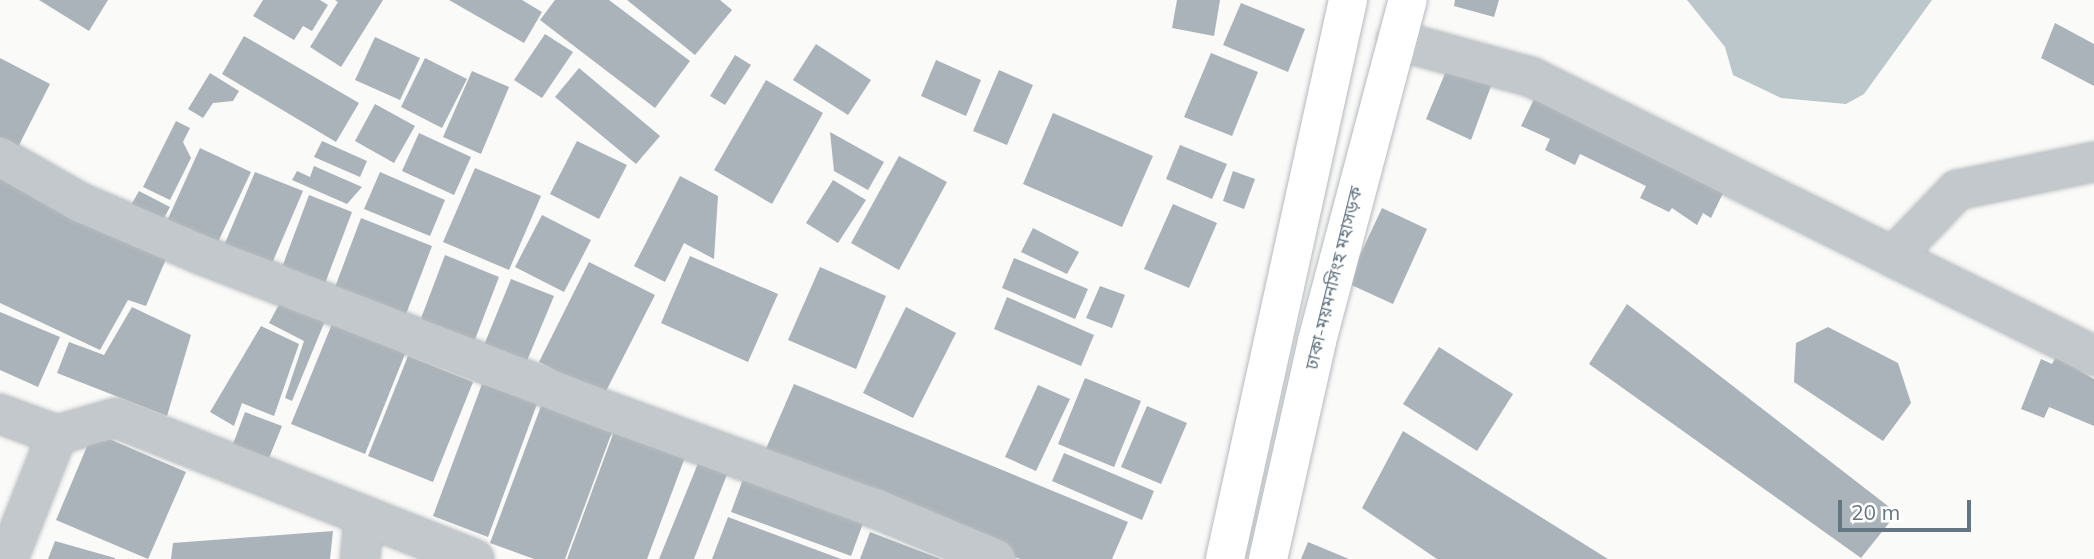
<!DOCTYPE html>
<html>
<head>
<meta charset="utf-8">
<style>
	body { margin:0 }
	#map { position:relative; width:2094px; height:559px; overflow:hidden; background:#fafaf8; font-family:Mulish,"Noto Sans Bengali",sans-serif }
	div>[style] { position:absolute }
	.water>* { inset:0; background:#bbc7cb }
	.building>* { inset:0; background:#aab3b9 }
	.roads { filter:drop-shadow(0 0 2px #b5babe) drop-shadow(0 0 2px #b5babe) }
	.minor>* { height:38px; margin:-19px; padding:0 19px; transform-origin:19px; border-radius:19px; background:#c3c8cc }
	.major>* { height:38px; margin:-19px; padding:0 19px; transform-origin:19px; border-radius:19px; background:#fff }
	span { translate:-50% -50%; white-space:nowrap; text-align:center; line-height:1.15; -webkit-text-stroke:7px #fff; paint-order:stroke }
	.street-label { font-size:18px; color:#657683 }
	.scale { position:absolute; left:1838px; top:500px; width:133px; height:32px; box-sizing:border-box; border:4px solid #657683; border-top:0; padding-left:9px; font-size:21px; line-height:24px; white-space:nowrap; color:#657683; -webkit-text-stroke:5px #fff; paint-order:stroke }
</style>
</head>
<body>
<div id="map">
	<div class="water">
		<i style="clip-path:polygon(1687px 0,1932px 0,1864px 94px,1846px 104px,1781px 98px,1733px 75px,1725px 47px)"></i>
	</div>
	<div class="building">
		<i style="clip-path:polygon(39px 0,108px 0,89px 31px)"></i>
		<i style="clip-path:polygon(263px 0,320px 0,328px 5px,312px 31px,303px 26px,294px 40px,253px 16px)"></i>
		<i style="clip-path:polygon(335px 0,383px 0,341px 67px,310px 47px,338px 2px)"></i>
		<i style="clip-path:polygon(449px 0,522px 0,542px 12px,524px 43px)"></i>
		<i style="clip-path:polygon(555px 0,609px 0,690px 61px,655px 108px,540px 20px)"></i>
		<i style="clip-path:polygon(627px 0,720px 0,732px 10px,695px 55px)"></i>
		<i style="clip-path:polygon(1177px 0,1220px 0,1214px 36px,1172px 28px)"></i>
		<i style="clip-path:polygon(1455px 0,1499px 0,1494px 17px,1454px 6px)"></i>
		<i style="clip-path:polygon(1241px 3px,1305px 29px,1288px 72px,1223px 45px)"></i>
		<i style="clip-path:polygon(2055px 23px,2094px 44px,2094px 86px,2041px 58px)"></i>
		<i style="clip-path:polygon(545px 34px,573px 52px,542px 98px,514px 80px)"></i>
		<i style="clip-path:polygon(244px 36px,359px 103px,336px 142px,222px 74px)"></i>
		<i style="clip-path:polygon(375px 37px,420px 58px,400px 100px,355px 80px)"></i>
		<i style="clip-path:polygon(816px 44px,871px 80px,848px 115px,793px 80px)"></i>
		<i style="clip-path:polygon(1211px 53px,1258px 72px,1232px 136px,1184px 117px)"></i>
		<i style="clip-path:polygon(735px 55px,751px 65px,725px 105px,710px 96px)"></i>
		<i style="clip-path:polygon(0 58px,50px 84px,18px 147px,0 137px)"></i>
		<i style="clip-path:polygon(425px 58px,467px 79px,442px 128px,401px 107px)"></i>
		<i style="clip-path:polygon(936px 60px,981px 80px,966px 116px,921px 96px)"></i>
		<i style="clip-path:polygon(1449px 64px,1494px 78px,1471px 140px,1426px 119px)"></i>
		<i style="clip-path:polygon(579px 68px,660px 136px,636px 164px,555px 97px)"></i>
		<i style="clip-path:polygon(999px 70px,1033px 85px,1007px 145px,973px 131px)"></i>
		<i style="clip-path:polygon(472px 71px,509px 87px,481px 154px,443px 137px)"></i>
		<i style="clip-path:polygon(210px 73px,239px 91px,233px 101px,213px 103px,203px 118px,188px 109px)"></i>
		<i style="clip-path:polygon(766px 80px,823px 113px,772px 204px,714px 170px)"></i>
		<i style="clip-path:polygon(1535px 97px,1725px 189px,1711px 218px,1703px 213px,1697px 225px,1672px 208px,1669px 212px,1640px 198px,1646px 186px,1580px 154px,1575px 165px,1545px 150px,1550px 139px,1521px 126px)"></i>
		<i style="clip-path:polygon(375px 104px,415px 126px,394px 163px,355px 141px)"></i>
		<i style="clip-path:polygon(1053px 113px,1153px 156px,1122px 227px,1023px 184px)"></i>
		<i style="clip-path:polygon(176px 121px,190px 128px,183px 142px,191px 158px,170px 200px,143px 187px)"></i>
		<i style="clip-path:polygon(830px 132px,884px 162px,868px 190px,834px 171px)"></i>
		<i style="clip-path:polygon(419px 133px,471px 157px,454px 195px,402px 171px)"></i>
		<i style="clip-path:polygon(322px 141px,367px 161px,360px 177px,314px 157px)"></i>
		<i style="clip-path:polygon(577px 141px,627px 165px,599px 219px,550px 194px)"></i>
		<i style="clip-path:polygon(1180px 145px,1227px 164px,1212px 199px,1166px 179px)"></i>
		<i style="clip-path:polygon(200px 148px,251px 172px,217px 244px,167px 221px)"></i>
		<i style="clip-path:polygon(899px 156px,947px 182px,899px 270px,851px 243px)"></i>
		<i style="clip-path:polygon(314px 166px,362px 187px,347px 204px,292px 180px,297px 171px,310px 177px)"></i>
		<i style="clip-path:polygon(475px 168px,541px 196px,509px 270px,443px 242px)"></i>
		<i style="clip-path:polygon(1233px 171px,1255px 179px,1244px 209px,1223px 201px)"></i>
		<i style="clip-path:polygon(255px 172px,303px 191px,270px 268px,223px 248px)"></i>
		<i style="clip-path:polygon(380px 172px,445px 200px,430px 236px,364px 209px)"></i>
		<i style="clip-path:polygon(680px 176px,718px 196px,714px 259px,684px 243px,665px 282px,634px 266px)"></i>
		<i style="clip-path:polygon(0 178px,166px 259px,146px 306px,128px 300px,100px 350px,0 303px)"></i>
		<i style="clip-path:polygon(833px 180px,866px 200px,838px 243px,806px 223px)"></i>
		<i style="clip-path:polygon(139px 191px,170px 207px,158px 229px,127px 212px)"></i>
		<i style="clip-path:polygon(309px 195px,352px 212px,321px 294px,278px 278px)"></i>
		<i style="clip-path:polygon(1173px 204px,1217px 223px,1189px 288px,1144px 269px)"></i>
		<i style="clip-path:polygon(1382px 208px,1427px 229px,1393px 304px,1347px 283px)"></i>
		<i style="clip-path:polygon(542px 215px,591px 240px,564px 292px,515px 267px)"></i>
		<i style="clip-path:polygon(361px 218px,432px 246px,403px 322px,332px 295px)"></i>
		<i style="clip-path:polygon(1033px 228px,1079px 252px,1067px 274px,1021px 252px)"></i>
		<i style="clip-path:polygon(445px 255px,499px 277px,474px 342px,420px 321px)"></i>
		<i style="clip-path:polygon(690px 256px,778px 294px,748px 362px,661px 323px)"></i>
		<i style="clip-path:polygon(1014px 258px,1088px 289px,1075px 319px,1002px 288px)"></i>
		<i style="clip-path:polygon(589px 262px,655px 295px,604px 395px,539px 362px)"></i>
		<i style="clip-path:polygon(820px 267px,886px 296px,856px 369px,788px 340px)"></i>
		<i style="clip-path:polygon(511px 279px,554px 296px,526px 363px,484px 345px)"></i>
		<i style="clip-path:polygon(1100px 286px,1125px 295px,1112px 328px,1086px 318px)"></i>
		<i style="clip-path:polygon(283px 297px,327px 316px,292px 401px,285px 398px,304px 341px,269px 323px)"></i>
		<i style="clip-path:polygon(1007px 297px,1094px 335px,1081px 366px,994px 329px)"></i>
		<i style="clip-path:polygon(1627px 304px,1897px 513px,1861px 558px,1589px 364px)"></i>
		<i style="clip-path:polygon(132px 307px,191px 335px,167px 416px,57px 373px,69px 342px,104px 355px)"></i>
		<i style="clip-path:polygon(906px 307px,956px 333px,913px 418px,863px 393px)"></i>
		<i style="clip-path:polygon(0 312px,60px 337px,38px 387px,0 370px)"></i>
		<i style="clip-path:polygon(332px 324px,405px 354px,365px 454px,291px 424px)"></i>
		<i style="clip-path:polygon(261px 326px,299px 344px,274px 416px,242px 403px,234px 426px,210px 412px)"></i>
		<i style="clip-path:polygon(1828px 327px,1898px 363px,1911px 403px,1883px 441px,1794px 382px,1796px 343px)"></i>
		<i style="clip-path:polygon(1439px 347px,1513px 394px,1477px 451px,1403px 404px)"></i>
		<i style="clip-path:polygon(408px 356px,473px 382px,433px 482px,368px 456px)"></i>
		<i style="clip-path:polygon(2056px 357px,2094px 379px,2094px 426px,2049px 407px,2044px 418px,2021px 409px,2041px 359px,2052px 364px)"></i>
		<i style="clip-path:polygon(1085px 378px,1141px 401px,1114px 467px,1058px 444px)"></i>
		<i style="clip-path:polygon(482px 384px,537px 404px,488px 537px,433px 516px)"></i>
		<i style="clip-path:polygon(794px 384px,1128px 522px,1112px 559px,1020px 559px,765px 451px)"></i>
		<i style="clip-path:polygon(1038px 385px,1070px 399px,1036px 471px,1005px 457px)"></i>
		<i style="clip-path:polygon(544px 398px,615px 424px,565px 559px,534px 559px,490px 543px)"></i>
		<i style="clip-path:polygon(1147px 406px,1187px 423px,1161px 484px,1121px 467px)"></i>
		<i style="clip-path:polygon(245px 412px,282px 426px,269px 458px,233px 444px)"></i>
		<i style="clip-path:polygon(616px 426px,687px 452px,647px 559px,567px 559px)"></i>
		<i style="clip-path:polygon(1403px 431px,1608px 559px,1437px 559px,1362px 508px)"></i>
		<i style="clip-path:polygon(93px 432px,186px 472px,148px 559px,56px 520px)"></i>
		<i style="clip-path:polygon(1064px 453px,1154px 491px,1142px 520px,1052px 481px)"></i>
		<i style="clip-path:polygon(699px 461px,728px 472px,694px 559px,659px 559px)"></i>
		<i style="clip-path:polygon(746px 471px,866px 515px,851px 556px,731px 512px)"></i>
		<i style="clip-path:polygon(728px 517px,841px 559px,712px 559px)"></i>
		<i style="clip-path:polygon(333px 531px,330px 559px,171px 559px,173px 543px)"></i>
		<i style="clip-path:polygon(870px 532px,941px 559px,860px 559px)"></i>
		<i style="clip-path:polygon(55px 541px,115px 558px,115px 559px,48px 559px)"></i>
		<i style="clip-path:polygon(1308px 542px,1349px 559px,1301px 559px)"></i>
	</div>
	<div class="roads">
		<div class="minor">
			<i style="left:1396px;top:40px;width:140px;rotate:15.3deg"></i>
			<i style="left:1531px;top:77px;width:404px;rotate:26.4deg"></i>
			<i style="left:1893px;top:257px;width:93px;rotate:-46.3deg"></i>
			<i style="left:1957px;top:190px;width:140px;rotate:-11.6deg"></i>
			<i style="left:0;top:157px;width:93px;rotate:29.6deg"></i>
			<i style="left:81px;top:203px;width:129px;rotate:23.2deg"></i>
			<i style="left:200px;top:254px;width:443px;rotate:21.1deg"></i>
			<i style="left:613px;top:413px;width:281px;rotate:20deg"></i>
			<i style="left:877px;top:509px;width:129px;rotate:22.8deg"></i>
			<i style="left:1893px;top:257px;width:224px;rotate:26.2deg"></i>
			<i style="left:0;top:414px;width:61px;rotate:20.2deg"></i>
			<i style="left:57px;top:435px;width:61px;rotate:-16.1deg"></i>
			<i style="left:116px;top:418px;width:385px;rotate:21.5deg"></i>
			<i style="left:8px;top:559px;width:133px;rotate:-68.4deg"></i>
			<i style="left:360px;top:559px;width:41px;rotate:-84.4deg"></i>
		</div>
		<div class="major">
			<i style="left:1225px;top:559px;width:572px;rotate:-77.59deg"></i>
			<i style="left:1268px;top:559px;width:223px;rotate:-77.3deg"></i>
			<i style="left:1317px;top:341px;width:353px;rotate:-75.1deg"></i>
		</div>
	</div>
	<div class="street-label">
		<span style="left:1334px;top:278px;rotate:-76deg">ঢাকা-ময়মনসিংহ মহাসড়ক</span>
	</div>
	<div class="scale">20 m</div>
</div>
</body>
</html>
